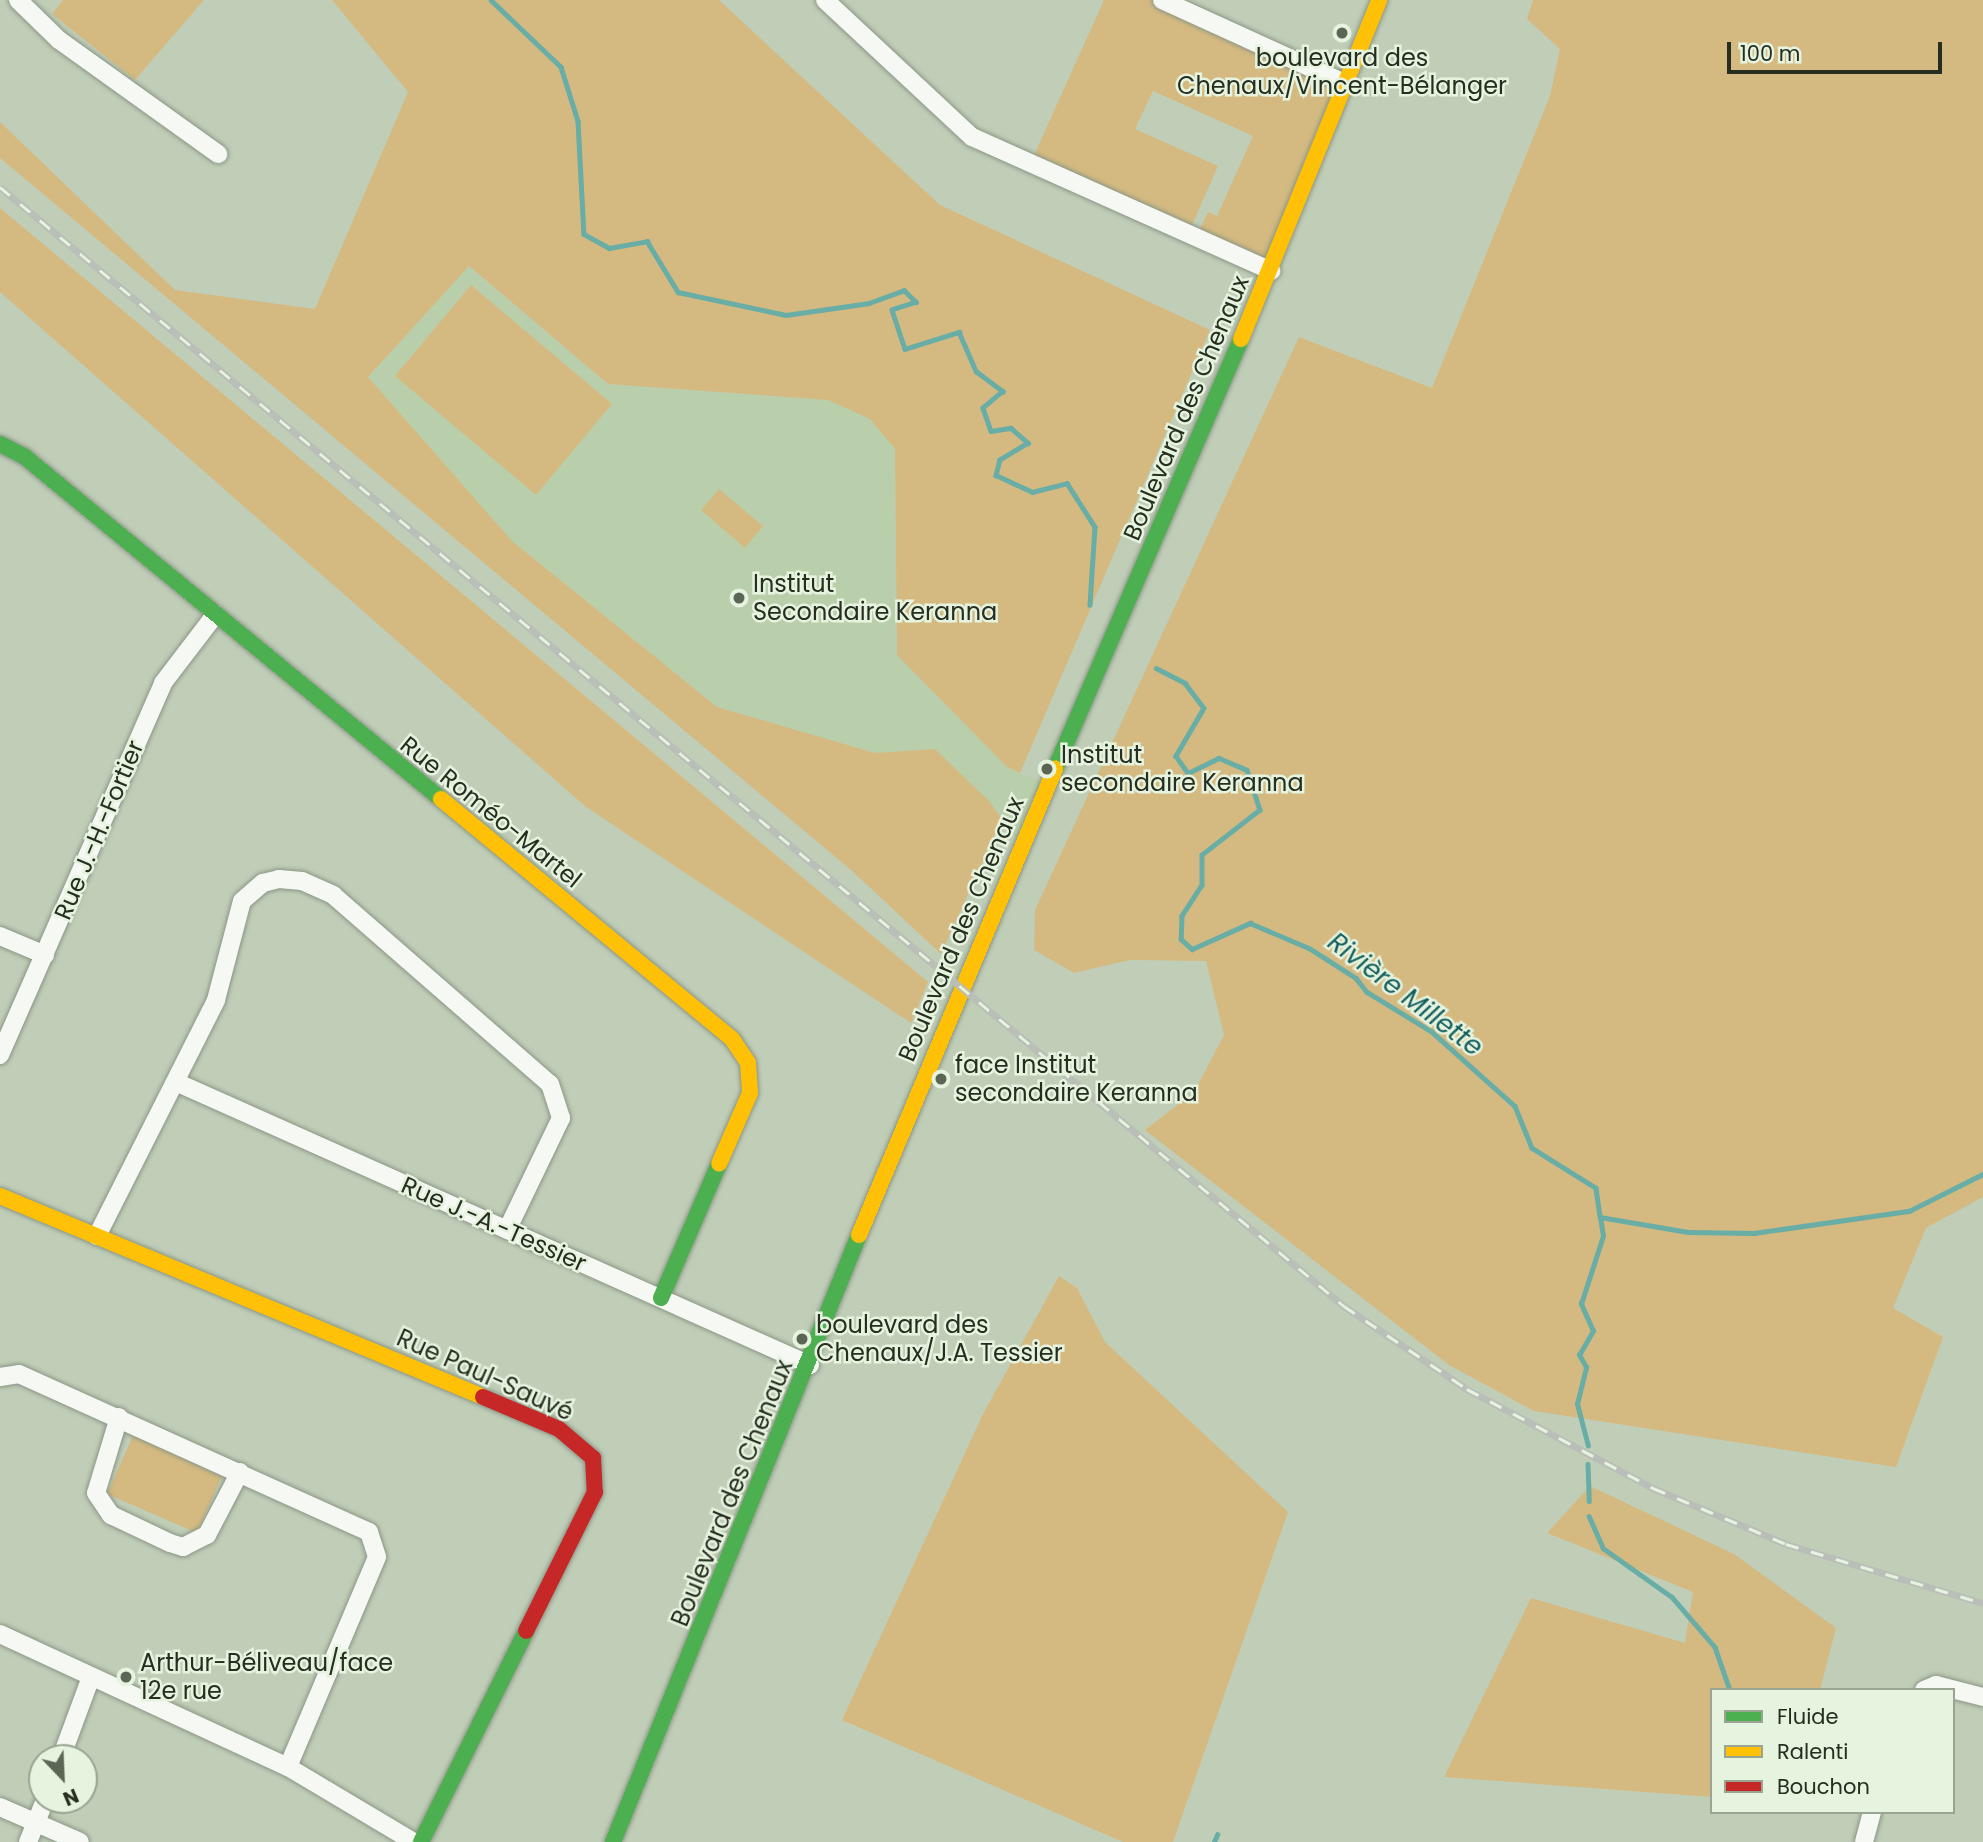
<!DOCTYPE html>
<html>
<head>
<meta charset="utf-8">
<style>
	body { margin:0 }
	#map { position:relative; width:1983px; height:1842px; overflow:hidden; background:#c0ceb8; font-family:Poppins,sans-serif }
	div>[style] { position:absolute }
	.built>* { inset:0; background:#b9cfac }
	.green>* { inset:0; background:#d4ba81 }
	.stream>* { height:4.5px; margin:-2.25px; padding:0 2.25px; transform-origin:2.25px; border-radius:2.25px; background:#68ada6 }
	.roads { filter:drop-shadow(0 0 2px #8b9685) drop-shadow(0 0 2px #8b9685) }
	.street>* { height:18px; margin:-9px; padding:0 9px; transform-origin:9px; border-radius:9px; background:#f6f8f4 }
	.fast>* { height:16px; margin:-8px; padding:0 8px; transform-origin:8px; border-radius:8px; background:#4caf50 }
	.slow>* { height:16px; margin:-8px; padding:0 8px; transform-origin:8px; border-radius:8px; background:#ffc107 }
	.jam>* { height:16px; margin:-8px; padding:0 8px; transform-origin:8px; border-radius:8px; background:#c62828 }
	.rail>* { height:7px; margin-top:-3.5px; transform-origin:0; background:repeating-linear-gradient(90deg,#e6f3df 0 13px,#babeb8 0 26px); box-sizing:border-box; border-block:2px solid #babeb8 }
	.dots>* { width:19px; height:19px; translate:-50% -50%; box-sizing:border-box; border:4px solid #e6f3df; border-radius:50% }
	span { translate:-50% -50%; white-space:nowrap; text-align:center; line-height:1.15; -webkit-text-stroke:5px #e6f3df; paint-order:stroke }
	.poi-label { font-size:24px; color:#252e1f }
	.left { translate:0 -50%; text-align:left }
	.street-label { font-size:24px; color:#252e1f }
	.water-label { font-size:26px; color:#14605f; font-style:italic }
	.legend { position:absolute; left:1710px; top:1688px; width:245px; height:126px; box-sizing:border-box; background:#e6f3df; border:2px solid #99a492; margin:0; padding:9px 12px; list-style:none; font-size:21px; color:#252e1f }
	.legend li { display:flex; align-items:center; gap:14px; height:35px }
	.legend b { width:35px; border:2px solid #99a492 }
	.north { position:absolute; left:28px; top:1744px; width:70px; height:70px; box-sizing:border-box; background:#e6f3df; border:2px solid #99a492; border-radius:50%; rotate:157deg; font-size:19px; font-weight:700; line-height:28px; text-align:center; color:#252e1f }
	.north::after { content:''; display:block; margin:auto; width:24px; height:32px; background:#5b6655; clip-path:polygon(50% 0,100% 100%,50% 72%,0 100%) }
	.scale { position:absolute; left:1727px; top:42px; width:215px; height:32px; box-sizing:border-box; border:4px solid #252e1f; border-top:0; padding-left:9px; font-size:21px; line-height:24px; white-space:nowrap; color:#252e1f; -webkit-text-stroke:5px #e6f3df; paint-order:stroke }
</style>
</head>
<body>
<div id="map">
	<div class="built">
		<i style="clip-path:polygon(468px 266px,608px 384px,828px 400px,870px 419px,895px 449px,897px 655px,1007px 767px,1044px 783px,1018px 842px,989px 801px,935px 749px,875px 753px,717px 707px,512px 541px,368px 378px)"></i>
	</div>
	<div class="green">
		<i style="clip-path:polygon(63px 0,204px 0,135px 80px,52px 14px)"></i>
		<i style="clip-path:polygon(332px 0,719px 0,940px 205px,1210px 330px,1020px 773px,1007px 767px,897px 655px,895px 449px,870px 419px,828px 400px,608px 384px,469px 266px,368px 377px,512px 541px,717px 707px,875px 753px,935px 749px,989px 801px,1002px 819px,941px 954px,851px 870px,0 158px,0 122px,175px 290px,315px 309px,408px 92px)"></i>
		<i style="clip-path:polygon(1104px 0,1162px 0,1346px 84px,1271px 271px,1196px 238px,1208px 212px,1217px 216px,1253px 136px,1153px 91px,1135px 129px,1218px 166px,1188px 234px,1030px 164px)"></i>
		<i style="clip-path:polygon(1533px 0,1983px 0,1983px 1197px,1926px 1228px,1893px 1308px,1943px 1337px,1896px 1467px,1534px 1411px,1449px 1365px,1145px 1130px,1194px 1092px,1224px 1035px,1206px 961px,1130px 960px,1074px 973px,1034px 950px,1035px 910px,1299px 337px,1432px 388px,1550px 96px,1560px 49px,1527px 19px)"></i>
		<i style="clip-path:polygon(0 208px,928px 982px,911px 1023px,586px 807px,0 292px)"></i>
		<i style="clip-path:polygon(471px 285px,612px 404px,536px 495px,395px 376px)"></i>
		<i style="clip-path:polygon(719px 489px,763px 526px,745px 548px,701px 510px)"></i>
		<i style="clip-path:polygon(1059px 1276px,1077px 1288px,1105px 1342px,1288px 1512px,1173px 1842px,1123px 1842px,842px 1720px,983px 1414px)"></i>
		<i style="clip-path:polygon(133px 1436px,222px 1476px,197px 1533px,107px 1494px)"></i>
		<i style="clip-path:polygon(1590px 1486px,1734px 1554px,1836px 1628px,1820px 1690px,1712px 1690px,1712px 1797px,1444px 1777px,1531px 1598px,1685px 1643px,1693px 1592px,1547px 1533px)"></i>
	</div>
	<div class="stream">
		<i style="left:491px;top:0;width:97px;rotate:43.7deg"></i>
		<i style="left:561px;top:67px;width:57px;rotate:72.5deg"></i>
		<i style="left:578px;top:121px;width:113px;rotate:87deg"></i>
		<i style="left:584px;top:234px;width:29px;rotate:29deg"></i>
		<i style="left:609px;top:248px;width:39px;rotate:-10deg"></i>
		<i style="left:647px;top:241px;width:60px;rotate:58.7deg"></i>
		<i style="left:678px;top:292px;width:110px;rotate:12deg"></i>
		<i style="left:786px;top:315px;width:84px;rotate:-8.2deg"></i>
		<i style="left:869px;top:303px;width:37px;rotate:-20deg"></i>
		<i style="left:904px;top:290px;width:17px;rotate:45deg"></i>
		<i style="left:916px;top:302px;width:25px;rotate:162deg"></i>
		<i style="left:892px;top:310px;width:41px;rotate:71.6deg"></i>
		<i style="left:905px;top:349px;width:57px;rotate:-17.5deg"></i>
		<i style="left:959px;top:332px;width:43px;rotate:66.4deg"></i>
		<i style="left:976px;top:371px;width:34px;rotate:37deg"></i>
		<i style="left:1003px;top:391px;width:26px;rotate:140deg"></i>
		<i style="left:983px;top:408px;width:24px;rotate:71deg"></i>
		<i style="left:991px;top:431px;width:20px;rotate:-9deg"></i>
		<i style="left:1011px;top:428px;width:23px;rotate:41deg"></i>
		<i style="left:1028px;top:443px;width:33px;rotate:149deg"></i>
		<i style="left:1000px;top:460px;width:16px;rotate:105deg"></i>
		<i style="left:996px;top:475px;width:40px;rotate:25deg"></i>
		<i style="left:1032px;top:492px;width:36px;rotate:-14deg"></i>
		<i style="left:1067px;top:483px;width:52px;rotate:57.5deg"></i>
		<i style="left:1095px;top:527px;width:78px;rotate:93.7deg"></i>
		<i style="left:1156px;top:668px;width:33px;rotate:27deg"></i>
		<i style="left:1185px;top:683px;width:31px;rotate:53deg"></i>
		<i style="left:1204px;top:708px;width:56px;rotate:120.3deg"></i>
		<i style="left:1176px;top:756px;width:21px;rotate:55deg"></i>
		<i style="left:1188px;top:773px;width:34px;rotate:-26deg"></i>
		<i style="left:1219px;top:758px;width:30px;rotate:23deg"></i>
		<i style="left:1247px;top:770px;width:42px;rotate:72deg"></i>
		<i style="left:1260px;top:810px;width:73px;rotate:142.2deg"></i>
		<i style="left:1202px;top:855px;width:30px;rotate:90deg"></i>
		<i style="left:1202px;top:885px;width:37px;rotate:123deg"></i>
		<i style="left:1182px;top:916px;width:23px;rotate:92deg"></i>
		<i style="left:1181px;top:939px;width:15px;rotate:42deg"></i>
		<i style="left:1192px;top:949px;width:64px;rotate:-24.1deg"></i>
		<i style="left:1250px;top:923px;width:64px;rotate:23deg"></i>
		<i style="left:1309px;top:948px;width:56px;rotate:32.6deg"></i>
		<i style="left:1356px;top:978px;width:18px;rotate:52deg"></i>
		<i style="left:1367px;top:992px;width:75px;rotate:31.4deg"></i>
		<i style="left:1431px;top:1031px;width:113px;rotate:41.8deg"></i>
		<i style="left:1515px;top:1106px;width:45px;rotate:68deg"></i>
		<i style="left:1532px;top:1148px;width:75px;rotate:32deg"></i>
		<i style="left:1596px;top:1188px;width:29px;rotate:82deg"></i>
		<i style="left:1600px;top:1217px;width:89px;rotate:9.7deg"></i>
		<i style="left:1688px;top:1232px;width:66px;rotate:0.9deg"></i>
		<i style="left:1754px;top:1233px;width:157px;rotate:-8.1deg"></i>
		<i style="left:1909px;top:1211px;width:83px;rotate:-26.6deg"></i>
		<i style="left:1588px;top:1446px;width:43px;rotate:-104.7deg"></i>
		<i style="left:1577px;top:1404px;width:38px;rotate:-76deg"></i>
		<i style="left:1586px;top:1367px;width:14px;rotate:-120deg"></i>
		<i style="left:1579px;top:1355px;width:28px;rotate:-60deg"></i>
		<i style="left:1593px;top:1331px;width:30px;rotate:-114deg"></i>
		<i style="left:1581px;top:1304px;width:71px;rotate:-72.1deg"></i>
		<i style="left:1603px;top:1236px;width:19px;rotate:-99deg"></i>
		<i style="left:1588px;top:1464px;width:37px;rotate:88deg"></i>
		<i style="left:1589px;top:1516px;width:35px;rotate:66deg"></i>
		<i style="left:1603px;top:1548px;width:85px;rotate:35.4deg"></i>
		<i style="left:1672px;top:1597px;width:66px;rotate:49.3deg"></i>
		<i style="left:1715px;top:1647px;width:46px;rotate:70.8deg"></i>
		<i style="left:1214px;top:1842px;width:8px;rotate:-67deg"></i>
	</div>
	<div class="roads">
		<div class="street">
			<i style="left:18px;top:0;width:57px;rotate:44.3deg"></i>
			<i style="left:59px;top:40px;width:196px;rotate:35.6deg"></i>
			<i style="left:825px;top:0;width:201px;rotate:43deg"></i>
			<i style="left:972px;top:137px;width:328px;rotate:24.1deg"></i>
			<i style="left:1162px;top:0;width:202px;rotate:24.5deg"></i>
			<i style="left:0;top:936px;width:49px;rotate:22.9deg"></i>
			<i style="left:0;top:1055px;width:406px;rotate:-66.3deg"></i>
			<i style="left:163px;top:683px;width:86px;rotate:-52.6deg"></i>
			<i style="left:178px;top:1083px;width:692px;rotate:24.05deg"></i>
			<i style="left:97px;top:1236px;width:264px;rotate:-63.2deg"></i>
			<i style="left:216px;top:1000px;width:102px;rotate:-75.3deg"></i>
			<i style="left:242px;top:901px;width:28px;rotate:-41deg"></i>
			<i style="left:263px;top:883px;width:16px;rotate:-14deg"></i>
			<i style="left:279px;top:879px;width:23px;rotate:5deg"></i>
			<i style="left:302px;top:881px;width:34px;rotate:24deg"></i>
			<i style="left:333px;top:895px;width:288px;rotate:41.1deg"></i>
			<i style="left:550px;top:1084px;width:36px;rotate:72deg"></i>
			<i style="left:561px;top:1118px;width:124px;rotate:115.7deg"></i>
			<i style="left:0;top:1377px;width:19px;rotate:-9deg"></i>
			<i style="left:19px;top:1374px;width:384px;rotate:24.3deg"></i>
			<i style="left:369px;top:1532px;width:26px;rotate:72deg"></i>
			<i style="left:377px;top:1557px;width:228px;rotate:113deg"></i>
			<i style="left:119px;top:1417px;width:79px;rotate:106.8deg"></i>
			<i style="left:96px;top:1493px;width:27px;rotate:56deg"></i>
			<i style="left:111px;top:1515px;width:65px;rotate:25.4deg"></i>
			<i style="left:170px;top:1543px;width:14px;rotate:17deg"></i>
			<i style="left:183px;top:1547px;width:27px;rotate:-27deg"></i>
			<i style="left:207px;top:1535px;width:71px;rotate:-62.4deg"></i>
			<i style="left:0;top:1634px;width:317px;rotate:24.8deg"></i>
			<i style="left:288px;top:1767px;width:147px;rotate:30.8deg"></i>
			<i style="left:1924px;top:1690px;width:13px;rotate:-23deg"></i>
			<i style="left:1936px;top:1685px;width:49px;rotate:14.3deg"></i>
			<i style="left:61px;top:1758px;width:86px;rotate:-69.7deg"></i>
			<i style="left:0;top:1807px;width:87px;rotate:23.6deg"></i>
			<i style="left:28px;top:1842px;width:45px;rotate:-68deg"></i>
			<i style="left:1864px;top:1842px;width:31px;rotate:-75deg"></i>
		</div>
		<div class="fast">
			<i style="left:0;top:444px;width:28px;rotate:27deg"></i>
			<i style="left:25px;top:457px;width:539px;rotate:39.42deg"></i>
			<i style="left:1055px;top:769px;width:469px;rotate:-66.6deg"></i>
			<i style="left:661px;top:1298px;width:146px;rotate:-66.6deg"></i>
			<i style="left:421px;top:1842px;width:236px;rotate:-63.5deg"></i>
			<i style="left:613px;top:1842px;width:655px;rotate:-67.94deg"></i>
		</div>
		<div class="slow">
			<i style="left:1241px;top:339px;width:366px;rotate:-67.8deg"></i>
			<i style="left:441px;top:799px;width:377px;rotate:39.5deg"></i>
			<i style="left:732px;top:1039px;width:29px;rotate:56deg"></i>
			<i style="left:748px;top:1063px;width:30px;rotate:86deg"></i>
			<i style="left:750px;top:1093px;width:77px;rotate:113.6deg"></i>
			<i style="left:0;top:1196px;width:523px;rotate:22.59deg"></i>
			<i style="left:859px;top:1235px;width:506px;rotate:-67.19deg"></i>
		</div>
		<div class="jam">
			<i style="left:483px;top:1397px;width:82px;rotate:22.8deg"></i>
			<i style="left:559px;top:1429px;width:45px;rotate:40.5deg"></i>
			<i style="left:593px;top:1458px;width:34px;rotate:87deg"></i>
			<i style="left:595px;top:1492px;width:155px;rotate:116.4deg"></i>
		</div>
	</div>
	<div class="rail">
		<i style="left:0;top:187px;width:1749px;rotate:39.78deg"></i>
		<i style="left:1344px;top:1306px;width:148px;rotate:34deg"></i>
		<i style="left:1467px;top:1389px;width:211px;rotate:28deg"></i>
		<i style="left:1653px;top:1488px;width:144px;rotate:22.8deg"></i>
		<i style="left:1786px;top:1544px;width:206px;rotate:16.7deg"></i>
	</div>
	<div class="dots">
		<i style="left:1342px;top:33px;background:#5b6655"></i>
		<i style="left:739px;top:598px;background:#5b6655"></i>
		<i style="left:1047px;top:769px;background:#5b6655"></i>
		<i style="left:941px;top:1079px;background:#5b6655"></i>
		<i style="left:802px;top:1339px;background:#5b6655"></i>
		<i style="left:126px;top:1677px;background:#5b6655"></i>
	</div>
	<div class="poi-label">
		<span style="left:1342px;top:72px">boulevard des<br>Chenaux/Vincent-Bélanger</span>
		<span class="left" style="left:753px;top:598px">Institut<br>Secondaire Keranna</span>
		<span class="left" style="left:1061px;top:769px">Institut<br>secondaire Keranna</span>
		<span class="left" style="left:955px;top:1079px">face Institut<br>secondaire Keranna</span>
		<span class="left" style="left:816px;top:1339px">boulevard des<br>Chenaux/J.A. Tessier</span>
		<span class="left" style="left:140px;top:1677px">Arthur-Béliveau/face<br>12e rue</span>
	</div>
	<div class="street-label">
		<span style="left:1186px;top:408px;rotate:-67deg">Boulevard des Chenaux</span>
		<span style="left:491px;top:812px;rotate:39deg">Rue Roméo-Martel</span>
		<span style="left:99px;top:830px;rotate:-67deg">Rue J.-H.-Fortier</span>
		<span style="left:961px;top:929px;rotate:-67deg">Boulevard des Chenaux</span>
		<span style="left:494px;top:1224px;rotate:24deg">Rue J.-A.-Tessier</span>
		<span style="left:485px;top:1375px;rotate:24deg">Rue Paul-Sauvé</span>
		<span style="left:732px;top:1493px;rotate:-68deg">Boulevard des Chenaux</span>
	</div>
	<div class="water-label">
		<span style="left:1405px;top:995px;rotate:37deg">Rivière Millette</span>
	</div>
	<ul class="legend">
	<li><b style="height:9px;background:#4caf50"></b>Fluide</li>
	<li><b style="height:9px;background:#ffc107"></b>Ralenti</li>
	<li><b style="height:9px;background:#c62828"></b>Bouchon</li>
	</ul>
	<div class="north">N</div>
	<div class="scale">100 m</div>
</div>
</body>
</html>
